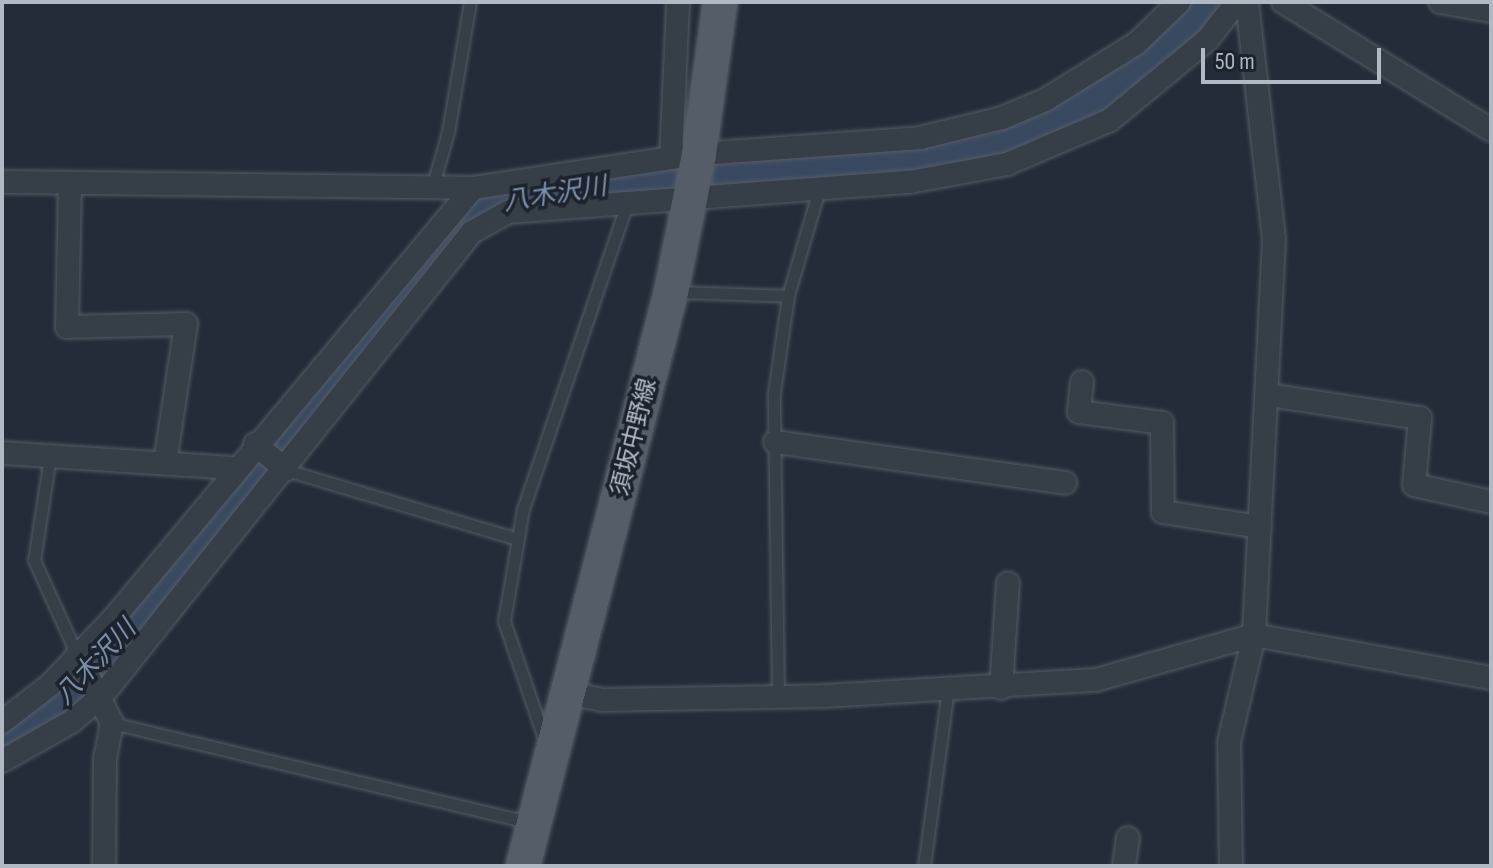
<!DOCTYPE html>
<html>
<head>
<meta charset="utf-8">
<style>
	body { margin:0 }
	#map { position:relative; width:1493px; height:868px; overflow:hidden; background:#232c38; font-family:"Sofia Sans Condensed","Noto Sans JP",sans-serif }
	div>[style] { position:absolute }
	.river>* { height:44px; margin:-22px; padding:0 22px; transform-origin:22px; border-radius:22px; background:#394960 }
	.roads { filter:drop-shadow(0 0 2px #545c66) drop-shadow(0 0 2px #545c66) }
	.service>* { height:11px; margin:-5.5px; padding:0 5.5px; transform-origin:5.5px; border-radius:5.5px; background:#363e48 }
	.minor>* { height:22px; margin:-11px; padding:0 11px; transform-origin:11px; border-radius:11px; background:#363e48 }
	.primary>* { height:34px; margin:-17px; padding:0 17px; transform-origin:17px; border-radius:17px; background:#545d68 }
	span { translate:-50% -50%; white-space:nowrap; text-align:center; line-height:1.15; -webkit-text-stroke:7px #1c232d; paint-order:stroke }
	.street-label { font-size:24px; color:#b1b9c5 }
	.water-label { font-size:26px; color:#7c8faa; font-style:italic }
	.frame { position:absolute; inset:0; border:4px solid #b1b9c5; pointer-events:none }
	.scale { position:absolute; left:1201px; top:48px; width:180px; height:36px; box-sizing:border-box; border:4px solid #b1b9c5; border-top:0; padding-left:10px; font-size:24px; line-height:28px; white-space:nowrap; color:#b1b9c5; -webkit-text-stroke:6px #1c232d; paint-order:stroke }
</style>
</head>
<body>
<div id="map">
	<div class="river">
		<i style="left:2px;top:746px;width:75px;rotate:-34.7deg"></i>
		<i style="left:64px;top:703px;width:202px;rotate:-48.8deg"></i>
		<i style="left:197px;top:551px;width:225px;rotate:-52.2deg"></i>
		<i style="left:335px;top:373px;width:217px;rotate:-48.7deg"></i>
		<i style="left:478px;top:210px;width:60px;rotate:-16.3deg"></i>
		<i style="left:536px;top:193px;width:433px;rotate:-5.4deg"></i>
		<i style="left:967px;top:152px;width:58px;rotate:-18.1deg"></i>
		<i style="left:1022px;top:134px;width:61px;rotate:-25.3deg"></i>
		<i style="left:1077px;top:108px;width:91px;rotate:-33.3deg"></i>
		<i style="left:1153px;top:58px;width:78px;rotate:-46deg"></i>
	</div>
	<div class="roads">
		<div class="service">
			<i style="left:432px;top:188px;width:58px;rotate:-74.1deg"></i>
			<i style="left:448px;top:132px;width:132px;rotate:-80.4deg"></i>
			<i style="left:676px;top:292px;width:112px;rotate:2deg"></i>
			<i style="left:788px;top:296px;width:111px;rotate:-73.8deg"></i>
			<i style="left:50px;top:456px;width:105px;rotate:98.7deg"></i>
			<i style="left:34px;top:560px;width:104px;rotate:65.6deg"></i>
			<i style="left:286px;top:470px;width:242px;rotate:16.6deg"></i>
			<i style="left:778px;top:696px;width:303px;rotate:-90.8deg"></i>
			<i style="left:774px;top:393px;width:98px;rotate:-81.8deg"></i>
			<i style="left:112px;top:723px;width:429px;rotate:13.4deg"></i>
			<i style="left:545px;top:741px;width:127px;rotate:-108.9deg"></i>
			<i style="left:504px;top:621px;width:114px;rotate:-80.4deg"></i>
			<i style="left:523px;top:509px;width:323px;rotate:-71.2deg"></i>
			<i style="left:924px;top:866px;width:179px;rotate:-82.3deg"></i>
		</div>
		<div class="minor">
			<i style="left:1283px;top:2px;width:244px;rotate:31.6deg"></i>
			<i style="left:1440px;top:2px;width:52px;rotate:10deg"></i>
			<i style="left:671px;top:158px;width:156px;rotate:-87.4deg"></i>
			<i style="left:2px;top:182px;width:471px;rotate:0.7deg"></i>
			<i style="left:473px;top:188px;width:229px;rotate:-8.6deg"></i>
			<i style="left:699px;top:154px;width:222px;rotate:-4.1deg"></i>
			<i style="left:920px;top:138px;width:84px;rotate:-13.7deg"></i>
			<i style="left:1002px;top:118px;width:47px;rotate:-22.7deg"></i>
			<i style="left:1045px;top:100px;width:108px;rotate:-31.8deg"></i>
			<i style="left:1137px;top:43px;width:59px;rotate:-44.3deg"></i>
			<i style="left:70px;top:184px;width:143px;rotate:91.2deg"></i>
			<i style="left:67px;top:327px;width:119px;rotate:-1.4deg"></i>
			<i style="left:186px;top:324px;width:141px;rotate:98.6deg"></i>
			<i style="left:1082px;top:382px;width:30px;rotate:96deg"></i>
			<i style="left:1079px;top:412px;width:84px;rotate:7.5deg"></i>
			<i style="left:1162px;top:423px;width:89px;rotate:89.4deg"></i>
			<i style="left:1163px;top:512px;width:98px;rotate:8.8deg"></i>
			<i style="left:1269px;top:395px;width:153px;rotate:8.7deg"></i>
			<i style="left:1420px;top:418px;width:67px;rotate:95.1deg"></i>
			<i style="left:1414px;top:485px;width:79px;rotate:12.4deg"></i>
			<i style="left:775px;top:442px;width:293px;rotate:8deg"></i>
			<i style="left:255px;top:444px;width:40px;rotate:40deg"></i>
			<i style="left:2px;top:453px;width:232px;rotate:3.7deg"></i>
			<i style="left:77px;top:655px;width:76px;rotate:62.8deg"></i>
			<i style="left:112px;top:723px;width:36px;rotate:101deg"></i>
			<i style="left:105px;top:758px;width:108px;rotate:90.5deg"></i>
			<i style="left:1001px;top:688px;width:105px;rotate:-86.2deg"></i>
			<i style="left:569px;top:693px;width:34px;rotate:12deg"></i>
			<i style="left:602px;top:700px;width:222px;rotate:-1deg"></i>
			<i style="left:824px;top:696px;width:272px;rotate:-3.4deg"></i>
			<i style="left:1096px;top:680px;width:164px;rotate:-15.9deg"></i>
			<i style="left:1254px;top:635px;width:241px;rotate:10.3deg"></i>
			<i style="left:2px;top:722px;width:59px;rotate:-37.5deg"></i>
			<i style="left:49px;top:686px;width:94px;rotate:-46.3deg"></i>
			<i style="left:114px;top:618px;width:560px;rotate:-50.14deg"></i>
			<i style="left:2px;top:761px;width:79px;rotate:-29.5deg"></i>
			<i style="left:71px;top:722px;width:39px;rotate:-40deg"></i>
			<i style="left:101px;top:697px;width:595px;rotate:-51.42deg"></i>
			<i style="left:472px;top:232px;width:41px;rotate:-29.1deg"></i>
			<i style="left:508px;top:212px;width:403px;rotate:-4.3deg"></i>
			<i style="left:910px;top:182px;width:99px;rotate:-10.5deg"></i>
			<i style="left:1007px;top:164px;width:112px;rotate:-23.1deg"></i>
			<i style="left:1110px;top:120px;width:126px;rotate:-39.5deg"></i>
			<i style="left:1207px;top:40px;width:48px;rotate:-51.7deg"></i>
			<i style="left:1124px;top:866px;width:28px;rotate:-82deg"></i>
			<i style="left:1231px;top:866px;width:124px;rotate:-90.9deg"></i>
			<i style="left:1229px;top:742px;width:110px;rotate:-76.8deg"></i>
			<i style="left:1254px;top:635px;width:397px;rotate:-87.1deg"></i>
			<i style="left:1274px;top:239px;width:239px;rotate:-96.5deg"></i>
		</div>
		<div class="primary">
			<i style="left:523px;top:866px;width:593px;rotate:-75.54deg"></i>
			<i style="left:671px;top:292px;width:141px;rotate:-78.5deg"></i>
			<i style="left:699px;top:154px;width:153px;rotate:-82.1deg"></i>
		</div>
	</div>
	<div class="street-label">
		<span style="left:634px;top:437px;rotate:-76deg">須坂中野線</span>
	</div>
	<div class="water-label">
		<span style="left:555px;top:195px;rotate:-9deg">八木沢川</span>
		<span style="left:96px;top:663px;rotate:-47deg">八木沢川</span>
	</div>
	<div class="frame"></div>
	<div class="scale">50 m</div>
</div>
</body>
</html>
